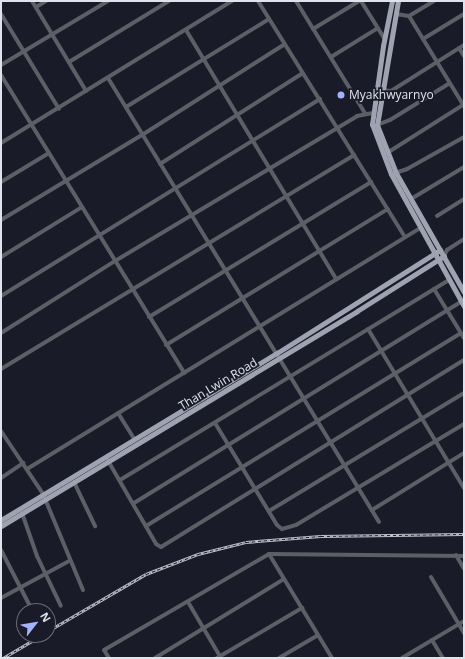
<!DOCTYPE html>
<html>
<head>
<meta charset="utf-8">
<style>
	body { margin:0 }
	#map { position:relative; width:465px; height:659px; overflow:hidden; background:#191c28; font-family:"Open Sans",sans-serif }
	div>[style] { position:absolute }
	.minor>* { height:4px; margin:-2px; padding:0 2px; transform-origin:2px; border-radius:2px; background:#5d5f66 }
	.major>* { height:5px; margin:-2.5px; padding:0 2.5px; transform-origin:2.5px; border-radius:2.5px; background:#9fa2b1 }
	.rail>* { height:2.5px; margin-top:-1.25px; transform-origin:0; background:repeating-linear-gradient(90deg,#191c28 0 3px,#c0c2cb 0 6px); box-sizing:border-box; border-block:1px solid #c0c2cb }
	.dots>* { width:11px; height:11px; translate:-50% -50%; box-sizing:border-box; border:2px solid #191c28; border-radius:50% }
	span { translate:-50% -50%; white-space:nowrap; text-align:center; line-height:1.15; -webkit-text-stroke:3.5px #191c28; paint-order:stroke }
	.poi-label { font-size:12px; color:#e1e3ec }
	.left { translate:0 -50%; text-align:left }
	.street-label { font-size:12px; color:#e1e3ec }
	.frame { position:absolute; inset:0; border:2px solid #e1e3ec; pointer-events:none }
	.north { position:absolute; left:16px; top:603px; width:40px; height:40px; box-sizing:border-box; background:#191c28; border:1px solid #696c76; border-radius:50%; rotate:59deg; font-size:11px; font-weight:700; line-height:16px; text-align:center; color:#e1e3ec }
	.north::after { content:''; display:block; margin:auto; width:14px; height:18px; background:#a3b2fd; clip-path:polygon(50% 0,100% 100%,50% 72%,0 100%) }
</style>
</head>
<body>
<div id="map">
	<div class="minor">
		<i style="left:32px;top:1px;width:105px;rotate:59deg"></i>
		<i style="left:258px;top:1px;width:278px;rotate:58.1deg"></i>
		<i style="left:296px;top:1px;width:132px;rotate:58.4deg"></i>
		<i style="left:361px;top:1px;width:44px;rotate:58.1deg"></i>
		<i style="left:36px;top:7px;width:12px;rotate:-31deg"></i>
		<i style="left:1px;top:14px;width:111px;rotate:58.6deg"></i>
		<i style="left:396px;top:14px;width:13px;rotate:9deg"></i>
		<i style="left:409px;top:16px;width:29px;rotate:-31deg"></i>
		<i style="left:409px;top:16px;width:105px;rotate:58.6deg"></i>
		<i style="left:313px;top:29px;width:54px;rotate:-31.3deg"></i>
		<i style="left:186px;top:30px;width:291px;rotate:58.9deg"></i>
		<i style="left:423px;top:39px;width:48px;rotate:-31.4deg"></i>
		<i style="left:459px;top:48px;width:9px;rotate:58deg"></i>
		<i style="left:331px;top:57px;width:55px;rotate:-31.7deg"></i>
		<i style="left:69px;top:62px;width:117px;rotate:-31.4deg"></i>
		<i style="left:1px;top:65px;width:125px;rotate:-30.9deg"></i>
		<i style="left:1px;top:75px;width:350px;rotate:58.4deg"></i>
		<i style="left:108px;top:78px;width:520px;rotate:58.6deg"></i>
		<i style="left:382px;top:90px;width:9px;rotate:6deg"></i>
		<i style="left:391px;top:91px;width:86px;rotate:-32.2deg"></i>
		<i style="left:126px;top:107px;width:168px;rotate:-31.6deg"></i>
		<i style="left:377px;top:125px;width:14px;rotate:-21deg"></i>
		<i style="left:390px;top:120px;width:70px;rotate:-31.7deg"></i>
		<i style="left:1px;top:143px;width:271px;rotate:-31.6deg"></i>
		<i style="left:387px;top:153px;width:90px;rotate:-32.3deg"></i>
		<i style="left:160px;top:164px;width:169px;rotate:-32.5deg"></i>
		<i style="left:395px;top:173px;width:13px;rotate:-18deg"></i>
		<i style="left:407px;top:169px;width:65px;rotate:-29.3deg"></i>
		<i style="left:1px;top:182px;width:56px;rotate:-31.1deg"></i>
		<i style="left:411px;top:199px;width:62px;rotate:-31.1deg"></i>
		<i style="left:437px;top:216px;width:32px;rotate:-32deg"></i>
		<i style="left:1px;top:220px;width:165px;rotate:-31.1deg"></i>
		<i style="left:142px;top:135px;width:169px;rotate:-32.5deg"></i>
		<i style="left:444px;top:256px;width:7px;rotate:-63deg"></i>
		<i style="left:447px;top:250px;width:20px;rotate:-33deg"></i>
		<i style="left:1px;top:257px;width:95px;rotate:-31.7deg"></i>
		<i style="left:434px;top:289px;width:57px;rotate:58.5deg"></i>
		<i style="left:1px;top:296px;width:375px;rotate:-31.7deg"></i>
		<i style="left:149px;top:317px;width:260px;rotate:-31.3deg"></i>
		<i style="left:368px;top:329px;width:186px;rotate:58.9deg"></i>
		<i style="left:1px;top:333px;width:135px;rotate:-32.3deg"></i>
		<i style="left:115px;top:261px;width:282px;rotate:-30.9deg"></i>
		<i style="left:357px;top:116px;width:16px;rotate:-11deg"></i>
		<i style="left:166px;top:345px;width:260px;rotate:-31.5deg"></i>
		<i style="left:1px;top:369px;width:413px;rotate:-31.2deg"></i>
		<i style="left:118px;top:413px;width:31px;rotate:58deg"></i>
		<i style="left:215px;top:423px;width:119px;rotate:58.7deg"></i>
		<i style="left:277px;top:525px;width:6px;rotate:39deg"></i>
		<i style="left:282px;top:529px;width:15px;rotate:-16deg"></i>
		<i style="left:296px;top:525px;width:196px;rotate:-31deg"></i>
		<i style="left:1px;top:431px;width:76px;rotate:56.3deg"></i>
		<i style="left:43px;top:494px;width:104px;rotate:67.4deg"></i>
		<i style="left:107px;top:459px;width:98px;rotate:60deg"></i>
		<i style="left:156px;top:544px;width:6px;rotate:31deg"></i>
		<i style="left:161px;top:547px;width:356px;rotate:-31.7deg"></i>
		<i style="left:27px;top:469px;width:461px;rotate:-31.5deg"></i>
		<i style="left:1px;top:478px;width:27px;rotate:-34deg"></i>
		<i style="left:120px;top:480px;width:385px;rotate:-31.3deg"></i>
		<i style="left:74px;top:482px;width:49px;rotate:64.5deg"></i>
		<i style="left:134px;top:503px;width:384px;rotate:-31.6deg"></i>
		<i style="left:372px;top:510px;width:108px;rotate:-31.8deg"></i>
		<i style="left:269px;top:511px;width:228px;rotate:-31.2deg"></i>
		<i style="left:22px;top:513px;width:46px;rotate:70.8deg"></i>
		<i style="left:37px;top:556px;width:55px;rotate:64.4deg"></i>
		<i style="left:146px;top:526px;width:369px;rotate:-31.5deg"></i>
		<i style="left:1px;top:550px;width:65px;rotate:62.7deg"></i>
		<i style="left:269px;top:554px;width:122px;rotate:58.8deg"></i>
		<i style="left:456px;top:555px;width:16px;rotate:60deg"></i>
		<i style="left:431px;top:577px;width:65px;rotate:59.5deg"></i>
		<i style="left:1px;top:598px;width:77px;rotate:-28.6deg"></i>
		<i style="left:188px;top:602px;width:65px;rotate:59.5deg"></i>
		<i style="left:432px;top:640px;width:21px;rotate:59deg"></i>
		<i style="left:109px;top:658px;width:9px;rotate:-122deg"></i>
		<i style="left:104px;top:650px;width:191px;rotate:-30.2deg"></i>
		<i style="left:269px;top:554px;width:195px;rotate:0.6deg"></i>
		<i style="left:155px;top:658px;width:151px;rotate:-31.5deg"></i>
		<i style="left:217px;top:658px;width:99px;rotate:-30.5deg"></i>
		<i style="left:279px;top:658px;width:45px;rotate:-30.5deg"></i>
		<i style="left:402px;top:658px;width:72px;rotate:-30.8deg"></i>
	</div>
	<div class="major">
		<i style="left:392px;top:1px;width:46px;rotate:101.3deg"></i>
		<i style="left:383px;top:46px;width:79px;rotate:98deg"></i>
		<i style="left:372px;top:124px;width:53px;rotate:69.2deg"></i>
		<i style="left:391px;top:174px;width:151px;rotate:61.1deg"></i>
		<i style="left:398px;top:1px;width:126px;rotate:99.6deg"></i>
		<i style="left:377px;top:125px;width:52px;rotate:68.4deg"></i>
		<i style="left:396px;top:173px;width:137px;rotate:60.3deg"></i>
		<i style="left:1px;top:520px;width:323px;rotate:-31.2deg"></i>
		<i style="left:277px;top:353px;width:193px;rotate:-32.3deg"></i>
		<i style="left:1px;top:526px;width:416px;rotate:-31.1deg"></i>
		<i style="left:357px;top:311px;width:103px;rotate:-32.3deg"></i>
	</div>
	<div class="rail">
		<i style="left:48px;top:631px;width:113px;rotate:-30.2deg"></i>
		<i style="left:146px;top:574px;width:56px;rotate:-21deg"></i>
		<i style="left:198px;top:554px;width:49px;rotate:-14deg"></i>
		<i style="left:246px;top:542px;width:75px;rotate:-4.6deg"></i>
		<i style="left:321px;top:536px;width:143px;rotate:-0.8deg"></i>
		<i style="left:3px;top:658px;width:45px;rotate:-30.5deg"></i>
	</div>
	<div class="dots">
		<i style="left:341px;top:95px;background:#a3b2fd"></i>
	</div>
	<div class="poi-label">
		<span class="left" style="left:349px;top:95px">Myakhwyarnyo</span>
	</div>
	<div class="street-label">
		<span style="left:218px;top:384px;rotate:-31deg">Than Lwin Road</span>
	</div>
	<div class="frame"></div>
	<div class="north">N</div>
</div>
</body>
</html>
